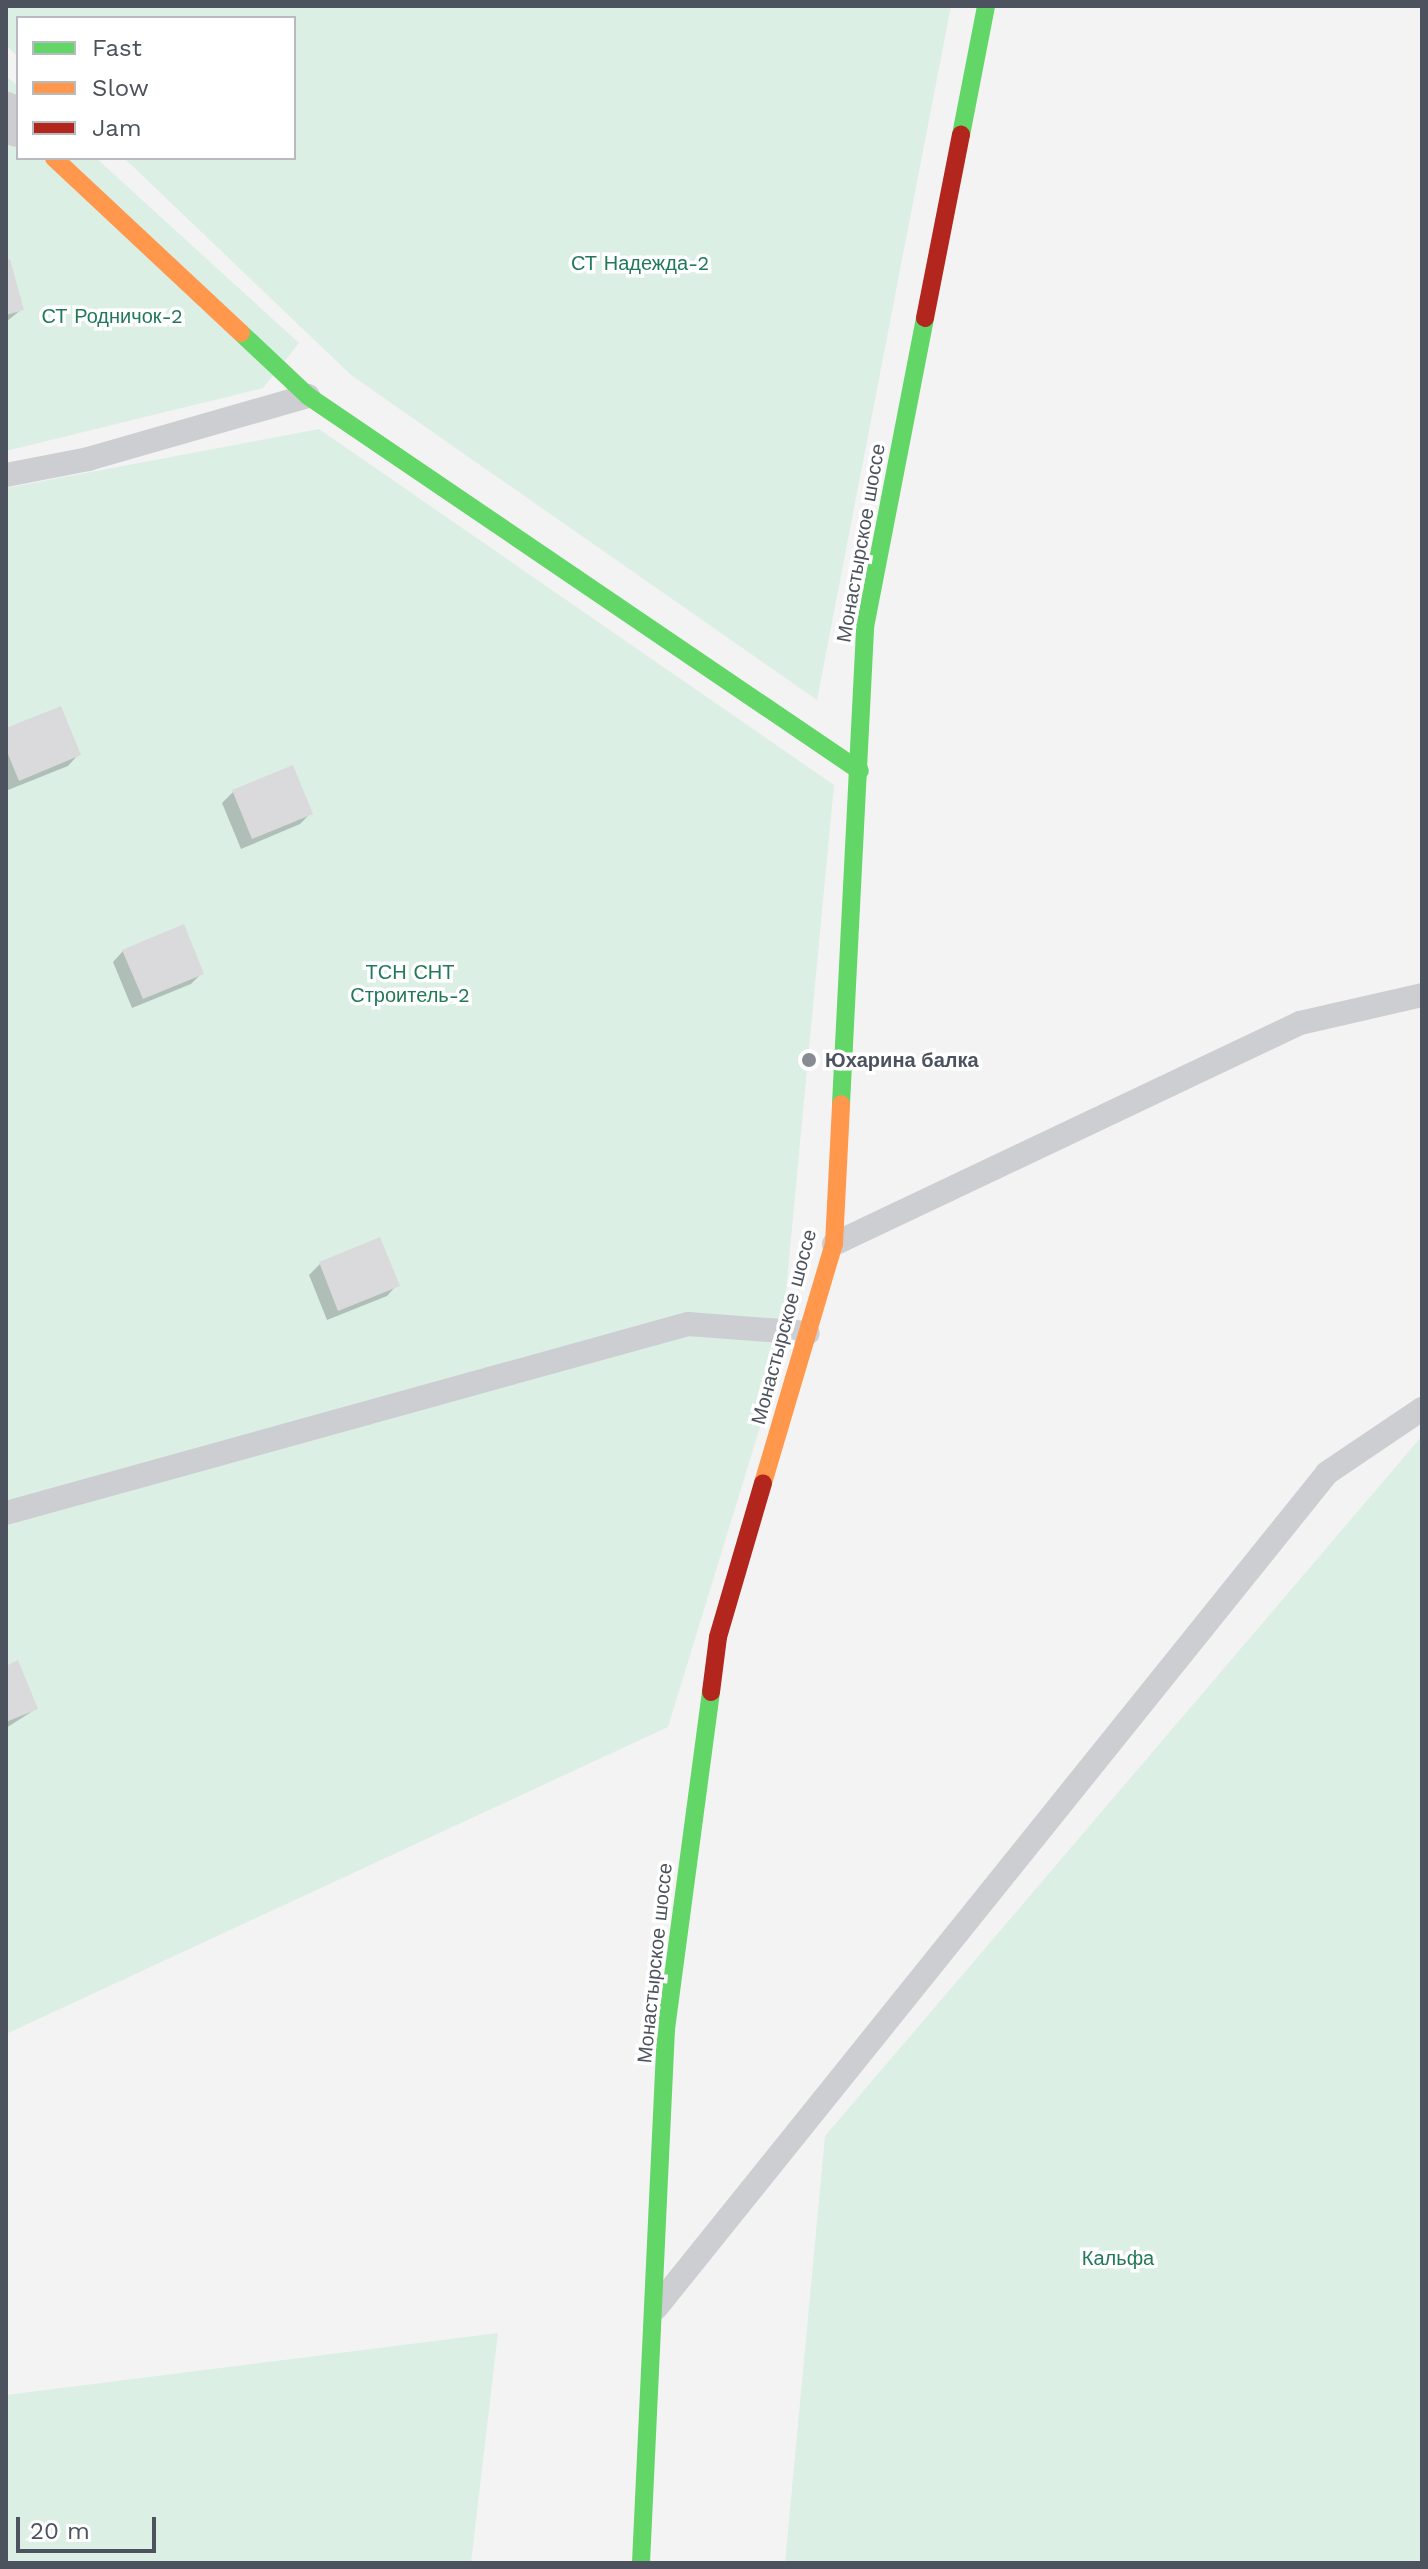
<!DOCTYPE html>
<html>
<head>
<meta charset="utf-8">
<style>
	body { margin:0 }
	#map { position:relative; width:1428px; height:2569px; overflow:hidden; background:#f4f3f3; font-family:"Work Sans",sans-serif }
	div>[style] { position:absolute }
	.green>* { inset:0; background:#dbefe5 }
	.shadow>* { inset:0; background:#0003 }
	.building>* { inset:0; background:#dadadc }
	.lane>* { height:24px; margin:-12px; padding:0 12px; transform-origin:12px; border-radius:12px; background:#cdced1 }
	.street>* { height:44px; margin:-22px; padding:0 22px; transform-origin:22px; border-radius:22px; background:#cdced1 }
	.fast>* { height:18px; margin:-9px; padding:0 9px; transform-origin:9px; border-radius:9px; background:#63d668 }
	.slow>* { height:18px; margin:-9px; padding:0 9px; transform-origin:9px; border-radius:9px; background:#ff974d }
	.jam>* { height:18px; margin:-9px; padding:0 9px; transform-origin:9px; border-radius:9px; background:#b3261e }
	.dots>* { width:22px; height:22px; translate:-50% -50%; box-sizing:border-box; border:4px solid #fff; border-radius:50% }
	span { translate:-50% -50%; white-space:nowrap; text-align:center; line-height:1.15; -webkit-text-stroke:7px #fff; paint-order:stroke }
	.park-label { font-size:20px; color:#22795a }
	.street-label { font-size:20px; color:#4c535e }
	.poi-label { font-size:20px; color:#4c535e; font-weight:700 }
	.left { translate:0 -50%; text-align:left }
	.frame { position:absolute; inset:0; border:8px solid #4c535e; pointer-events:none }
	.legend { position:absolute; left:16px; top:16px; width:280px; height:144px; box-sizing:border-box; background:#fff; border:2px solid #b7babf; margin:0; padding:10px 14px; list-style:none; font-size:24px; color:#4c535e }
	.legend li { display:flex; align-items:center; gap:16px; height:40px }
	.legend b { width:40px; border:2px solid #b7babf }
	.scale { position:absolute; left:16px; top:2517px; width:140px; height:36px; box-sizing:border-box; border:4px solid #4c535e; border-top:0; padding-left:10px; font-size:24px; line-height:28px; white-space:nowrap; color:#4c535e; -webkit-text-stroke:6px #fff; paint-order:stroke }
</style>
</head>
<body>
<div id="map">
	<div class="green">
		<i style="clip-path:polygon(6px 6px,951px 6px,817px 700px,351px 375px,124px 158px,294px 158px,294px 18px,18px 18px,18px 57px,6px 45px)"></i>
		<i style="clip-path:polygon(6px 76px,18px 86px,18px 158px,96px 158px,299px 343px,263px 388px,6px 451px)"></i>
		<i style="clip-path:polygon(319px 429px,834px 785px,779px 1365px,668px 1727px,6px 2034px,6px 488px)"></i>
		<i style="clip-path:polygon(1422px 1436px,1422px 2563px,785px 2563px,825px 2136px)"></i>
		<i style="clip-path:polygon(498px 2333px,471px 2563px,6px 2563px,6px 2395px)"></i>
	</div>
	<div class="shadow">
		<i style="clip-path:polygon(6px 262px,22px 309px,6px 322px)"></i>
		<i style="clip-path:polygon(6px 730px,78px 755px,68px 766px,8px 790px)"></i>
		<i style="clip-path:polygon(233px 792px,311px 813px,300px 824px,241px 849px,222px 803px)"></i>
		<i style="clip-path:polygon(123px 951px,202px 973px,191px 984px,132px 1008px,113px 962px)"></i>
		<i style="clip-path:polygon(320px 1264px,397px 1285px,387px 1296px,327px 1320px,309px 1275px)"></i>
		<i style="clip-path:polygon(6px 1667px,36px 1709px,6px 1728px)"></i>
	</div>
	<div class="building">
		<i style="clip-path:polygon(10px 259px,24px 310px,6px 315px,6px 260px)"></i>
		<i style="clip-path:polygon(61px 706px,81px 755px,19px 781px,6px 749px,6px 728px)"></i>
		<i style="clip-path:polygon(293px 765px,313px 814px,252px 839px,232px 790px)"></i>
		<i style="clip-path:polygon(184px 924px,204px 974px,143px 999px,122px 950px)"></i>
		<i style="clip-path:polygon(380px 1237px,400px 1286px,338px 1311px,319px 1262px)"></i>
		<i style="clip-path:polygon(18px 1660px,38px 1709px,6px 1722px,6px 1666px)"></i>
	</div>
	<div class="lane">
		<i style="left:6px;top:475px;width:84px;rotate:-11deg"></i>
		<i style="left:88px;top:459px;width:229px;rotate:-16deg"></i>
		<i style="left:834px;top:1244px;width:516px;rotate:-25.37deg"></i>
		<i style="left:1300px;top:1023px;width:125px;rotate:-12.9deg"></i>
		<i style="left:6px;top:1513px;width:708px;rotate:-15.49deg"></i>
		<i style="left:688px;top:1324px;width:120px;rotate:4.3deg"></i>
		<i style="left:656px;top:2308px;width:1071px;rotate:-51.21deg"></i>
		<i style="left:1327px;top:1473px;width:115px;rotate:-34deg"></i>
	</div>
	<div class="street">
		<i style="left:6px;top:114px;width:16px;rotate:43deg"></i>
	</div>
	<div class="fast">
		<i style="left:961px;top:135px;width:131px;rotate:-79deg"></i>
		<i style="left:241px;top:333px;width:92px;rotate:43.2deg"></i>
		<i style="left:308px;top:396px;width:667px;rotate:34.19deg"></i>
		<i style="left:841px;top:1104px;width:478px;rotate:-87.1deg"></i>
		<i style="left:865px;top:627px;width:315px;rotate:-79deg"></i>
		<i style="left:641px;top:2563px;width:535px;rotate:-87.32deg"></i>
		<i style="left:666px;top:2029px;width:340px;rotate:-82.4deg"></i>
	</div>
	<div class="slow">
		<i style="left:54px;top:158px;width:256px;rotate:43.1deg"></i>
		<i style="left:763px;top:1483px;width:249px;rotate:-73.5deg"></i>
		<i style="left:834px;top:1244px;width:140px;rotate:-87.1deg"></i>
	</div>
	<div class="jam">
		<i style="left:925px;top:318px;width:187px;rotate:-78.9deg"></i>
		<i style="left:711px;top:1692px;width:55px;rotate:-82.7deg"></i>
		<i style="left:718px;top:1637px;width:160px;rotate:-73.7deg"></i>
	</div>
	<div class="dots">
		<i style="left:809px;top:1060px;background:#878b92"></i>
	</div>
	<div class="park-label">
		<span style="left:640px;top:263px">СТ Надежда-2</span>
		<span style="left:112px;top:316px">СТ Родничок-2</span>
		<span style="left:410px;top:984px">ТСН СНТ<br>Строитель-2</span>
		<span style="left:1118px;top:2258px">Кальфа</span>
	</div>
	<div class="street-label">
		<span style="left:861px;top:543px;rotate:-80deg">Монастырское шоссе</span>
		<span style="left:784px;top:1327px;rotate:-75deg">Монастырское шоссе</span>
		<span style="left:655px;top:1963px;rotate:-84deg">Монастырское шоссе</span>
	</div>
	<div class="poi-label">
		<span class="left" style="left:825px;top:1060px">Юхарина балка</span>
	</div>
	<div class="frame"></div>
	<ul class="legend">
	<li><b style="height:10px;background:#63d668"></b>Fast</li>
	<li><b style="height:10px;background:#ff974d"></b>Slow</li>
	<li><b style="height:10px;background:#b3261e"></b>Jam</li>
	</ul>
	<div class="scale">20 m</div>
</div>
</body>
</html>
